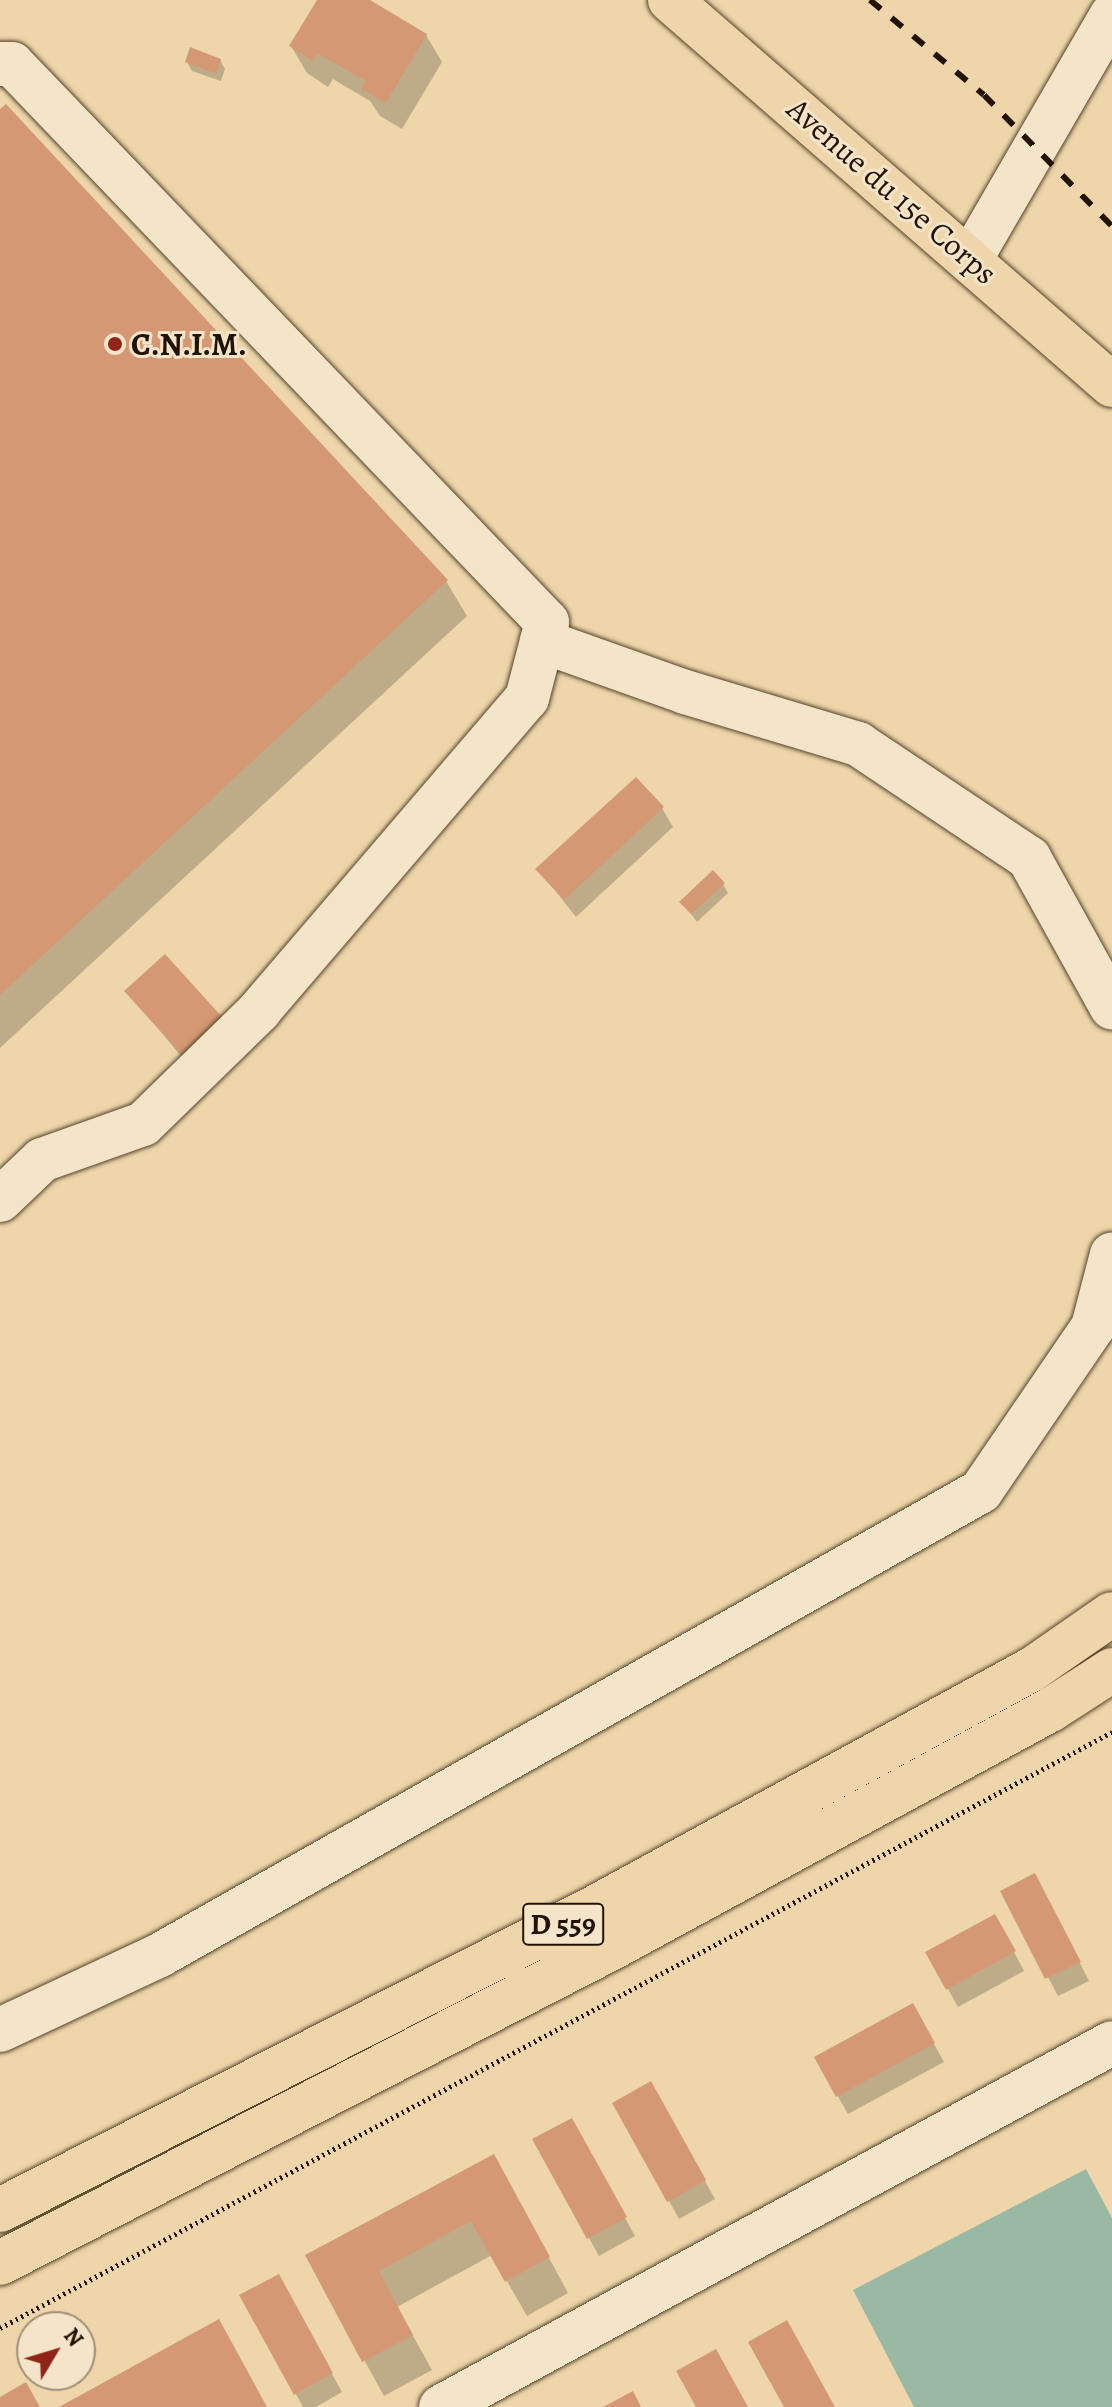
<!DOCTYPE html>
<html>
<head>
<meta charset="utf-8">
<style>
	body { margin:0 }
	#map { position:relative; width:1112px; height:2407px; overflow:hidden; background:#eed6aa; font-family:Alegreya,serif }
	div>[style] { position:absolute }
	.water>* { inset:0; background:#9ab9a5 }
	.shadow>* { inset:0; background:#0003 }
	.building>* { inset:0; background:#d49974 }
	.path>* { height:5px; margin-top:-2.5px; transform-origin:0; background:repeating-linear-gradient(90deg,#221301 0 2px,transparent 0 6px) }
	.roads { filter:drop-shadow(0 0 2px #55442b) drop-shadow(0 0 2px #55442b) }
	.minor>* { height:44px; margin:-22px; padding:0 22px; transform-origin:22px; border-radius:22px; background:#f4e4c8 }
	.major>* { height:44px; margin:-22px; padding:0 22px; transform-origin:22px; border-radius:22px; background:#eed6aa }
	.rail>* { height:6px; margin-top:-3px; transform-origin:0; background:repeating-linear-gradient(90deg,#221301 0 14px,transparent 0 28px) }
	.dots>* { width:22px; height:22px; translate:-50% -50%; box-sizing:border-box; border:4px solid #f4e4c8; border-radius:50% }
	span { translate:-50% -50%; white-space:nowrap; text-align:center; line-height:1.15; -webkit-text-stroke:6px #f4e4c8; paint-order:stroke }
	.shield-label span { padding:2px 6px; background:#f4e4c8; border:2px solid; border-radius:6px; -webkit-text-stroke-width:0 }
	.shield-label { font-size:30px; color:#221301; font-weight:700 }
	.street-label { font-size:32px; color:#221301 }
	.poi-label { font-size:32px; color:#221301; font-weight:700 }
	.left { translate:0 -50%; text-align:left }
	.north { position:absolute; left:16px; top:2311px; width:80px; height:80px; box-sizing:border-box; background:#f4e4c8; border:2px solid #a09078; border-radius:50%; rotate:52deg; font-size:22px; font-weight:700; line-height:32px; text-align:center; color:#221301 }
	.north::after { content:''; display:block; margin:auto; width:28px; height:36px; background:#8f2418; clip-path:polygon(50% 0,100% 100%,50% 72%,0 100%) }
</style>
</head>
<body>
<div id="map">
	<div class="water">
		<i style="clip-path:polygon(1086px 2169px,1112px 2218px,1112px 2407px,914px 2407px,853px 2290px)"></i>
	</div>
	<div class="shadow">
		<i style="clip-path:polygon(319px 0,366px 0,426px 35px,442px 62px,402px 129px,380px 116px,370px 101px,333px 79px,328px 87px,307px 73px,291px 46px)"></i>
		<i style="clip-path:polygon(220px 60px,225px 69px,221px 81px,192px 71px,187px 62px)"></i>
		<i style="clip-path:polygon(0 112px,446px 581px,467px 616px,0 1048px)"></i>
		<i style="clip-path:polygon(662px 808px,673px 827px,576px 917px,538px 869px)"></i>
		<i style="clip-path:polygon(723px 884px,728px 893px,697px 922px,682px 902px)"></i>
		<i style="clip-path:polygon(165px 957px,194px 1072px,127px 991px)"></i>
		<i style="clip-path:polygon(1003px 1892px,1045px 1894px,1089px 1981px,1058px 1996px)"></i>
		<i style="clip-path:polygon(1005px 1935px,1024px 1971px,958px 2007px,928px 1953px)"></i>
		<i style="clip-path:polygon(913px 2006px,944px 2062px,848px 2114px,816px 2058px)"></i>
		<i style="clip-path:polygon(650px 2083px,715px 2199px,679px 2219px,615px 2103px)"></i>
		<i style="clip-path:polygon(571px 2120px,635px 2236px,599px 2256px,535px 2140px)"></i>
		<i style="clip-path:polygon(513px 2191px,568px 2293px,527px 2316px,492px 2255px,397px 2307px,432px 2370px,384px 2396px,307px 2256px)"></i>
		<i style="clip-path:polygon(278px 2276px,342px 2392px,316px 2407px,303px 2407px,242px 2296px)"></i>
	</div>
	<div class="building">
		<i style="clip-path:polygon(317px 0,370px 0,427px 34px,386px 103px,361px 89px,366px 81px,317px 53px,313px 61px,289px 46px)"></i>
		<i style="clip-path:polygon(190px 47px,221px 59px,217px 74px,185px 62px)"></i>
		<i style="clip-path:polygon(6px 104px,448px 580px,0 995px,0 109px)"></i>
		<i style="clip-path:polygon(636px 777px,664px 807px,564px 900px,535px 869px)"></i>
		<i style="clip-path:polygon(713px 870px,725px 883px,691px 914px,679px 902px)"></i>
		<i style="clip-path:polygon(165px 954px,223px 1018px,182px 1055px,124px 991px)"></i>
		<i style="clip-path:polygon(1035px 1873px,1081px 1962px,1045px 1979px,1000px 1891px)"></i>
		<i style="clip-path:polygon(995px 1914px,1016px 1951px,946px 1990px,925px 1952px)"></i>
		<i style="clip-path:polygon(913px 2003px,935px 2043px,836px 2097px,814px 2057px)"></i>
		<i style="clip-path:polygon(651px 2081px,706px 2180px,667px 2202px,612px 2103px)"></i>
		<i style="clip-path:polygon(572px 2118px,627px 2217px,587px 2239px,532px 2139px)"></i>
		<i style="clip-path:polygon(494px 2154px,550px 2257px,505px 2282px,471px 2221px,379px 2271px,413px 2335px,362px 2362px,305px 2255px)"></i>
		<i style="clip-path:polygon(279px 2274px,333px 2373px,294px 2395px,239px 2295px)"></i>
		<i style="clip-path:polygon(219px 2319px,267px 2407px,59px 2407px)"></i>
		<i style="clip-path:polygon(787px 2320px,835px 2407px,784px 2407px,748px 2342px)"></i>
		<i style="clip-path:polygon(716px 2349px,748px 2407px,696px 2407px,676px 2371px)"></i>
		<i style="clip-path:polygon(26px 2382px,40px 2407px,0 2407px,0 2397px)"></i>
		<i style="clip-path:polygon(633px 2391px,641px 2407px,603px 2407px)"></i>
	</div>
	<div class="path">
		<i style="left:0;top:2328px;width:1262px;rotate:-28.19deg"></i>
	</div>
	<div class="roads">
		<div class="minor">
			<i style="left:0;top:64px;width:12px"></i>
			<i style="left:12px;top:64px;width:773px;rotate:46.21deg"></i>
			<i style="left:547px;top:622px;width:79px;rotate:104.7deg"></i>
			<i style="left:527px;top:698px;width:411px;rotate:130.6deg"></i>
			<i style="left:260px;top:1010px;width:163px;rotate:135.7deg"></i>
			<i style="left:143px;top:1124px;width:107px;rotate:160.4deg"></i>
			<i style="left:42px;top:1160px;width:58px;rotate:136.4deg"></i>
			<i style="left:971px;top:258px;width:281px;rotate:-59.9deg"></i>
			<i style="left:542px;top:641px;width:152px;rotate:19.6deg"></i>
			<i style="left:685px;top:692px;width:181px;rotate:16.7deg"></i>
			<i style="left:858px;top:744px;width:206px;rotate:33.7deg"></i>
			<i style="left:1029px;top:858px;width:171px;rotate:61deg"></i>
			<i style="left:0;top:2030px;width:177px;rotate:-25.1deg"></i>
			<i style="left:160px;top:1955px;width:943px;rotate:-29.47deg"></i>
			<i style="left:981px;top:1491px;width:199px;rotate:-55.7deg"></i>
			<i style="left:1093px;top:1327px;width:75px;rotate:-75.4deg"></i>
			<i style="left:441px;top:2407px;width:763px;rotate:-28.48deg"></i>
		</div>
		<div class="major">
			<i style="left:670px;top:0;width:586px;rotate:41.06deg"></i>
			<i style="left:0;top:2210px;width:666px;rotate:-26.95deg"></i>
			<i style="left:594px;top:1908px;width:498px;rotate:-28.6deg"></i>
			<i style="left:1031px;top:1670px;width:98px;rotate:-34.7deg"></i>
			<i style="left:0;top:2263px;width:686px;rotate:-27.24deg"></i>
			<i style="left:610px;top:1949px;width:501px;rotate:-28.51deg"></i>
			<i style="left:1050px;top:1710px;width:74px;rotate:-32.8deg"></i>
		</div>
	</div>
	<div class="rail">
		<i style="left:870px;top:0;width:148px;rotate:39.8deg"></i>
		<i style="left:984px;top:95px;width:183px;rotate:45.7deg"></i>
	</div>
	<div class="dots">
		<i style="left:115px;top:344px;background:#8f2418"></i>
	</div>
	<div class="shield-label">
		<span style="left:563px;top:1924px">D 559</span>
	</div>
	<div class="street-label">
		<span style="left:892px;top:191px;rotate:41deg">Avenue du 15e Corps</span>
	</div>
	<div class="poi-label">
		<span class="left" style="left:131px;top:344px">C.N.I.M.</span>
	</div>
	<div class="north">N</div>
</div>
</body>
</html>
